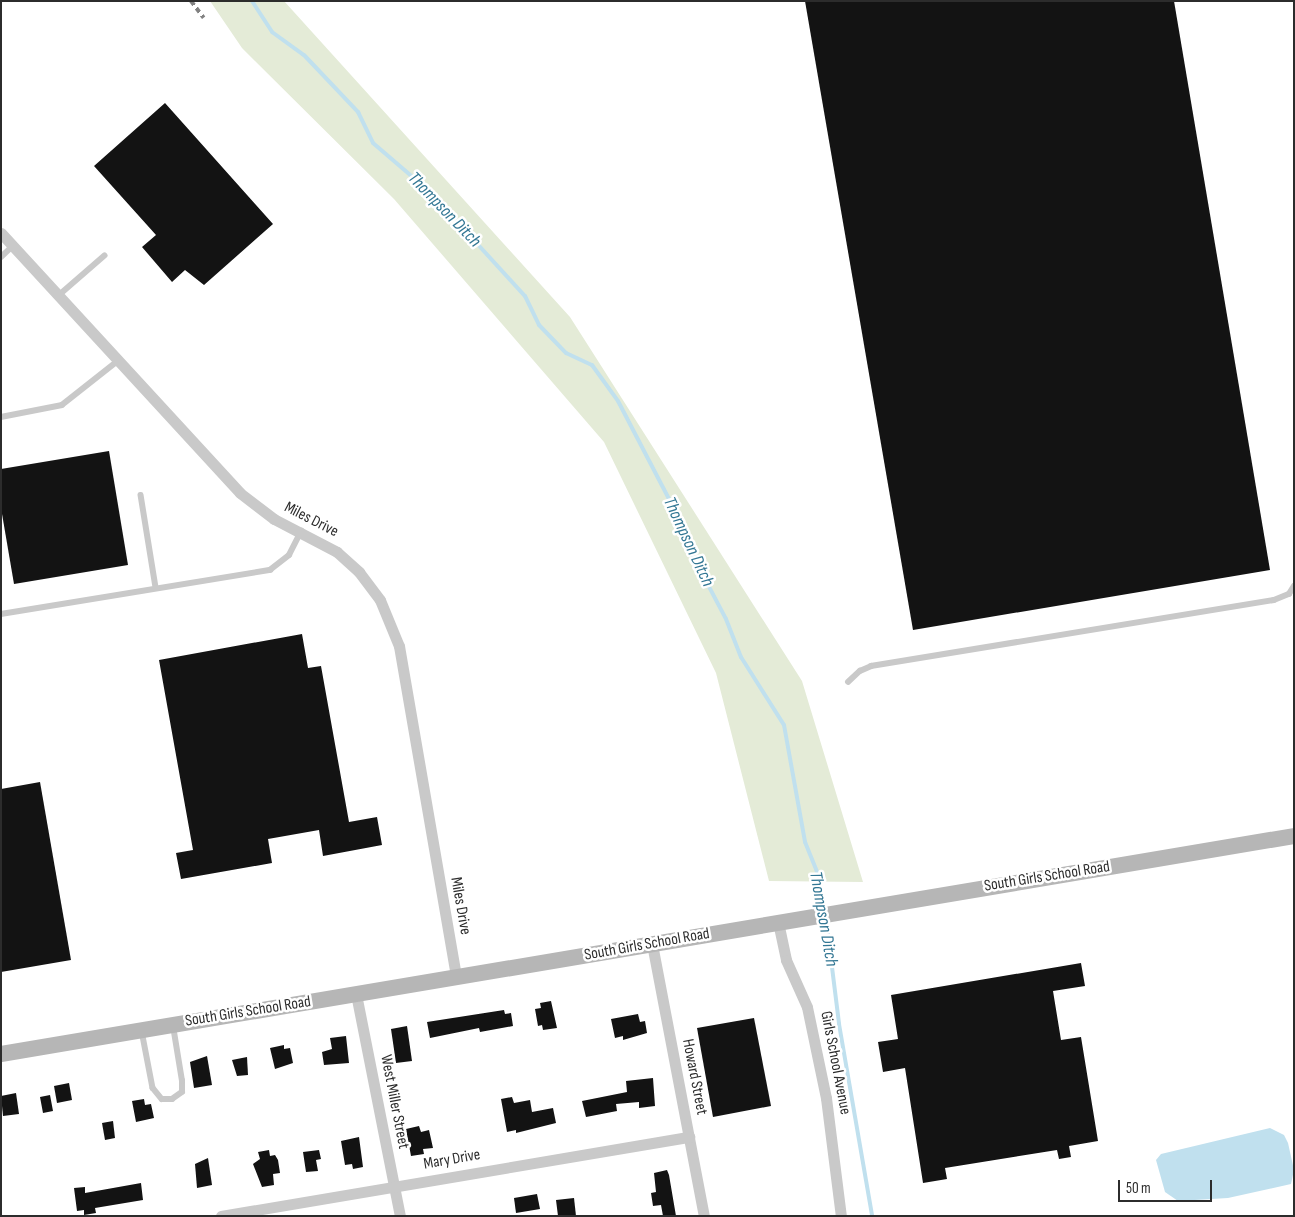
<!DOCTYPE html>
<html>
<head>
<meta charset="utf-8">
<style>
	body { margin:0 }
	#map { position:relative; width:1295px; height:1217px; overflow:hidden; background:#fff; font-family:"Sofia Sans Condensed",sans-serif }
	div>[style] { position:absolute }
	.green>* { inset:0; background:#e4ebd7 }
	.water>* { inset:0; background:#c0e0ee }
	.stream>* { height:4px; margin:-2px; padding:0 2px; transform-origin:2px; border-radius:2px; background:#c0e0ee }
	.building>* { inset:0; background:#131313 }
	.service>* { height:5.5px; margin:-2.75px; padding:0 2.75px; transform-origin:2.75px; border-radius:2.75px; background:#c9c9c9 }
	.minor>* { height:11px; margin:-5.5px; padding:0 5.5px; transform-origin:5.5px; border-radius:5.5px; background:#c9c9c9 }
	.secondary>* { height:16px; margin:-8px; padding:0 8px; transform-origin:8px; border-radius:8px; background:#b6b6b6 }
	.rail>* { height:4px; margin-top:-2px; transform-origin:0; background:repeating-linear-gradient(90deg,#818181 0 5px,transparent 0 9px) }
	span { translate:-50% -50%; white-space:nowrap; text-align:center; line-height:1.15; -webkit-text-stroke:5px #fff; paint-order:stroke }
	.street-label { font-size:16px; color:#2c2c2c }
	.water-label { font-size:18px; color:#337794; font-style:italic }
	.frame { position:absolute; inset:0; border:2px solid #2c2c2c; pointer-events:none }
	.scale { position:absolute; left:1118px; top:1180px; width:94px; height:22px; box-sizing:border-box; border:2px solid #2c2c2c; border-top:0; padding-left:6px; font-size:15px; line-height:18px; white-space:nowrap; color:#2c2c2c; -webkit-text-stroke:4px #fff; paint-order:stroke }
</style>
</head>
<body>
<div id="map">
	<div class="green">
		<i style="clip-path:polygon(210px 1px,284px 1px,570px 317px,802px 681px,863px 882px,769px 881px,716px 673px,604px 442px,394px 199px,242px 48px)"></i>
	</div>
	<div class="water">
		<i style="clip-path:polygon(1270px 1128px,1284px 1135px,1288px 1143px,1294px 1170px,1291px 1184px,1228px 1198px,1178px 1201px,1165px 1192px,1156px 1160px,1161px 1154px)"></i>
	</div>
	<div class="stream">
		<i style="left:252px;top:1px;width:37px;rotate:57deg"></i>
		<i style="left:272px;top:32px;width:39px;rotate:36deg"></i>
		<i style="left:304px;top:55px;width:79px;rotate:46.5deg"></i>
		<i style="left:358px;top:112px;width:34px;rotate:64deg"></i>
		<i style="left:373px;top:143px;width:74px;rotate:40.6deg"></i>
		<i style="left:429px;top:191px;width:142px;rotate:47.6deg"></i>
		<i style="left:525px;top:296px;width:32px;rotate:64deg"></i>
		<i style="left:539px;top:325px;width:39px;rotate:46deg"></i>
		<i style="left:566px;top:353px;width:29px;rotate:25deg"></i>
		<i style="left:592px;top:365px;width:44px;rotate:54.2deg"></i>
		<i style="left:618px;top:401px;width:134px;rotate:62.5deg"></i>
		<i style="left:680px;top:520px;width:22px;rotate:77deg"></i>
		<i style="left:685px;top:541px;width:88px;rotate:62.3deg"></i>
		<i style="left:726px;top:619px;width:41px;rotate:68.5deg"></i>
		<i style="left:741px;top:657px;width:80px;rotate:57.7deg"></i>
		<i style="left:784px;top:725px;width:119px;rotate:79.8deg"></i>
		<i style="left:805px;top:842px;width:37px;rotate:68deg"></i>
		<i style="left:819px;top:876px;width:34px;rotate:82deg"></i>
		<i style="left:826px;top:919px;width:106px;rotate:82.9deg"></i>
		<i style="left:839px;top:1024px;width:195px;rotate:80.2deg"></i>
	</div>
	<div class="building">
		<i style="clip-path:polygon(805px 1px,1174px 1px,1270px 570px,913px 630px)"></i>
		<i style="clip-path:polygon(165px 103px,273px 224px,204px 285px,185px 270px,172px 282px,142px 247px,156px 235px,94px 166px)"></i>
		<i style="clip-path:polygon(109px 451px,128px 565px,14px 584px,1px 508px,1px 469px)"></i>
		<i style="clip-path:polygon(302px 634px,308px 668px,321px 666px,349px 822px,377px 817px,382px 845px,323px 856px,319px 830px,268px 839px,272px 863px,181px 879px,176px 853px,193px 850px,159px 660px)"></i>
		<i style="clip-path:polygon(40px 782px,71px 960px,1px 972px,1px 789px)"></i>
		<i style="clip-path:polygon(1081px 963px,1085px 986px,1053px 991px,1061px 1040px,1081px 1037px,1098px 1141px,1069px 1146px,1071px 1157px,1059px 1159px,1057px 1150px,945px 1168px,947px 1179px,923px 1183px,905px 1068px,883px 1072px,878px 1042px,898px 1039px,891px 995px)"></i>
		<i style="clip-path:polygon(551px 1001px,557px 1028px,543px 1030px,542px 1025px,538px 1026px,535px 1009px,541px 1008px,540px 1003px)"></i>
		<i style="clip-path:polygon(504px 1010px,505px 1014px,511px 1013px,513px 1026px,480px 1032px,479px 1028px,430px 1038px,427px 1022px)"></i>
		<i style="clip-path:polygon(638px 1014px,640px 1022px,645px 1021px,647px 1033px,623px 1040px,623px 1036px,615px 1038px,611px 1019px)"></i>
		<i style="clip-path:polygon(754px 1018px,771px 1106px,713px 1117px,697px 1028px)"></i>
		<i style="clip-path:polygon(407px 1026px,412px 1061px,396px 1063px,391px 1029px)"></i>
		<i style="clip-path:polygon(346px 1036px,349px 1063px,324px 1065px,322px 1052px,332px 1049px,330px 1038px)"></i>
		<i style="clip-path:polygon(284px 1045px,284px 1049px,290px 1048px,293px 1063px,275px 1069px,270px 1048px)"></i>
		<i style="clip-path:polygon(207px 1056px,212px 1085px,194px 1088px,190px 1062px)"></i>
		<i style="clip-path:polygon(247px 1057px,248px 1075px,237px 1076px,232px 1060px)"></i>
		<i style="clip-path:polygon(653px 1078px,655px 1106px,639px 1108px,639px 1102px,616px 1104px,617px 1111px,586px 1117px,582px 1101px,627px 1092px,626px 1081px)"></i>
		<i style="clip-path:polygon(69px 1083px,72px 1100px,57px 1103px,54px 1086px)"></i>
		<i style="clip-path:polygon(16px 1093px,19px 1114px,3px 1116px,1px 1096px)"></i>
		<i style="clip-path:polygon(50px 1095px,53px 1111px,43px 1113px,40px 1097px)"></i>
		<i style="clip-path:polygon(512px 1097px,514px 1103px,530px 1100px,532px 1112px,553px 1108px,556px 1123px,516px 1133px,516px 1130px,507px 1132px,501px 1099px)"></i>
		<i style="clip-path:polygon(144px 1099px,145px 1105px,151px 1104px,154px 1118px,136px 1122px,132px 1101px)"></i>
		<i style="clip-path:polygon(113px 1121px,115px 1138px,105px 1140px,102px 1123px)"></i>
		<i style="clip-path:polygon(419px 1126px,421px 1132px,429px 1130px,433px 1148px,423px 1149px,424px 1154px,411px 1156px,406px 1129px)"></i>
		<i style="clip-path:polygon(359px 1137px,363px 1167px,353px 1169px,352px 1164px,345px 1165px,341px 1141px)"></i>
		<i style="clip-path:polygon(269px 1150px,270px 1156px,275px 1155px,278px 1160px,280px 1173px,273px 1174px,274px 1185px,262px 1187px,253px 1164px,260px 1159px,258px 1152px)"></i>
		<i style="clip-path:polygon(319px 1150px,321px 1159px,316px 1160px,318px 1171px,306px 1172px,303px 1152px)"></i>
		<i style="clip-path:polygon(208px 1158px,212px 1185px,197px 1188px,195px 1164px)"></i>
		<i style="clip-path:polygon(667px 1170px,669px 1175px,676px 1216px,663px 1216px,661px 1205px,653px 1206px,651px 1193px,656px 1192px,654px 1173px)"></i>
		<i style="clip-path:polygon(141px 1183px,143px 1200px,95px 1208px,96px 1213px,84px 1215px,84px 1210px,77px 1211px,74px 1188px,85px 1187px,85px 1193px)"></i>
		<i style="clip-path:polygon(537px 1194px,540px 1209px,516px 1213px,514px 1198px)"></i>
		<i style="clip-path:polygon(574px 1198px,576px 1216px,558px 1216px,556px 1200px)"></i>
	</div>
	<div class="service">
		<i style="left:1px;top:257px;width:16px;rotate:-43deg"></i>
		<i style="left:59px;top:295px;width:60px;rotate:-40.9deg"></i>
		<i style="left:1px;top:417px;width:62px;rotate:-11.1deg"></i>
		<i style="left:62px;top:405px;width:73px;rotate:-38.3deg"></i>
		<i style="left:141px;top:495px;width:94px;rotate:80.8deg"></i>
		<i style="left:1px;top:614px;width:273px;rotate:-9.3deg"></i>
		<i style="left:270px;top:570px;width:24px;rotate:-38deg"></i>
		<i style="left:289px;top:555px;width:27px;rotate:-63deg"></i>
		<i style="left:848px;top:682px;width:16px;rotate:-43deg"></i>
		<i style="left:860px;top:671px;width:12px;rotate:-24deg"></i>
		<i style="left:871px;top:666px;width:408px;rotate:-9.3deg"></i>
		<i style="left:1274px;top:600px;width:16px;rotate:-22deg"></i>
		<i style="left:1289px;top:594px;width:9px;rotate:-58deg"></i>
		<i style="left:142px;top:1031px;width:58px;rotate:79.1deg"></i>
		<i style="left:153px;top:1088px;width:14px;rotate:51deg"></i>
		<i style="left:162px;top:1099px;width:10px"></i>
		<i style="left:172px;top:1099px;width:12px;rotate:-35deg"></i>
		<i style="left:182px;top:1092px;width:11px;rotate:-90deg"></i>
		<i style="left:182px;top:1081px;width:56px;rotate:-99.3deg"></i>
	</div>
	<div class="minor">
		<i style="left:1px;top:233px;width:353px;rotate:47.4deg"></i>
		<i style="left:240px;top:493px;width:43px;rotate:37.4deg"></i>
		<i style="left:274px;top:519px;width:71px;rotate:27.6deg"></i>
		<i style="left:337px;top:552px;width:30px;rotate:42deg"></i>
		<i style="left:359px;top:572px;width:35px;rotate:53deg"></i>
		<i style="left:380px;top:600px;width:50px;rotate:67.6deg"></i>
		<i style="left:399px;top:646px;width:336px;rotate:80.2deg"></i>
		<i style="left:778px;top:922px;width:39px;rotate:78deg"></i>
		<i style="left:786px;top:960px;width:51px;rotate:65.9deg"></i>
		<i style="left:807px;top:1007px;width:93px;rotate:78.2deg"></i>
		<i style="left:826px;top:1098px;width:119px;rotate:82.8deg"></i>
		<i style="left:652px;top:944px;width:277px;rotate:79.2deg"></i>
		<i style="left:356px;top:994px;width:226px;rotate:78.8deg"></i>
		<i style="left:221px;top:1216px;width:475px;rotate:-9.6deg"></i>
	</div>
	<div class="secondary">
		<i style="left:1px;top:1054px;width:1311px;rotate:-9.57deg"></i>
	</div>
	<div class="rail">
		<i style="left:191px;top:1px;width:21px;rotate:53deg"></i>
	</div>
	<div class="street-label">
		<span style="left:311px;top:520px;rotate:27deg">Miles Drive</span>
		<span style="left:1047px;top:877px;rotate:-9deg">South Girls School Road</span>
		<span style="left:460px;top:906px;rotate:80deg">Miles Drive</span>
		<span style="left:647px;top:945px;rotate:-10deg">South Girls School Road</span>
		<span style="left:248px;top:1012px;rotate:-9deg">South Girls School Road</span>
		<span style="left:835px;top:1063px;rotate:79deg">Girls School Avenue</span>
		<span style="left:694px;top:1077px;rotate:79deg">Howard Street</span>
		<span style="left:394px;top:1102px;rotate:79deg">West Miller Street</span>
		<span style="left:452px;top:1160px;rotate:-10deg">Mary Drive</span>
	</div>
	<div class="water-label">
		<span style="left:444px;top:210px;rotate:46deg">Thompson Ditch</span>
		<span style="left:688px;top:542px;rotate:65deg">Thompson Ditch</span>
		<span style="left:823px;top:919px;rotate:80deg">Thompson Ditch</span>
	</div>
	<div class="frame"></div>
	<div class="scale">50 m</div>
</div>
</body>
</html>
